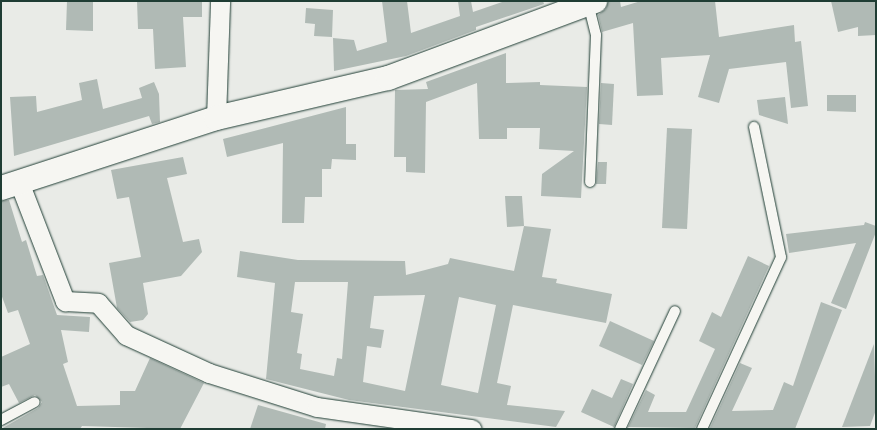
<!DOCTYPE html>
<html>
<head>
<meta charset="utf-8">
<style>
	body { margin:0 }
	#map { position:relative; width:877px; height:430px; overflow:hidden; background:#e9ebe7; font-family:"Shantell Sans",sans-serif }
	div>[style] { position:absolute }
	.building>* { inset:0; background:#b0bab5 }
	.roads { filter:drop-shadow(0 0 1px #1f3d34) drop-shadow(0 0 1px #1f3d34) }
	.service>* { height:10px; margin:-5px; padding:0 5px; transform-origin:5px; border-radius:5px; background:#f6f6f2 }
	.minor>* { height:19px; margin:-9.5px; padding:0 9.5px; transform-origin:9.5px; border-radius:9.5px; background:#f6f6f2 }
	.tertiary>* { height:24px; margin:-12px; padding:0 12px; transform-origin:12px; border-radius:12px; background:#f6f6f2 }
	span { translate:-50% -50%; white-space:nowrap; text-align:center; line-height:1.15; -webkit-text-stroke:4.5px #f6f6f2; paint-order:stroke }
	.frame { position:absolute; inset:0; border:2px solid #1f3d34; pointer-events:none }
</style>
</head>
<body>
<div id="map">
	<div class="building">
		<i style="clip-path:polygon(67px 1px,93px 1px,93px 31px,66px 30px)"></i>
		<i style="clip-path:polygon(137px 1px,202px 1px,202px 17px,183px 17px,186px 67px,155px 69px,153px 29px,138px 29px)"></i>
		<i style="clip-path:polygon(382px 1px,407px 1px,411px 33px,460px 16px,458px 1px,471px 1px,473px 12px,505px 1px,543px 1px,544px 4px,476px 27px,476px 30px,406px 56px,334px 71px,333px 38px,354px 40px,357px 51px,387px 42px)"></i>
		<i style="clip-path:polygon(608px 1px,620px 1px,621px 7px,641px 1px,715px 1px,719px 37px,794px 25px,795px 42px,801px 41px,808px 106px,791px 108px,786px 62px,729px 69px,719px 103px,698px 97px,710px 55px,661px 58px,663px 95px,637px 96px,633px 23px,602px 32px,598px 15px,606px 9px)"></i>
		<i style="clip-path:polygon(831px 1px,876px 1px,876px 35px,858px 36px,858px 27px,838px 32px)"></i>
		<i style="clip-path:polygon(306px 8px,333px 10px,332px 37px,314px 36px,315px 24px,305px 23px)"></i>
		<i style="clip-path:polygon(506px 53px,506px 83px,540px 82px,540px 85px,587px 87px,581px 198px,541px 196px,542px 174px,574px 151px,539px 149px,540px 128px,507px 128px,507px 139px,479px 139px,477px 83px,426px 102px,425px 173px,406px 172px,406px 157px,394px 157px,395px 90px,428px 89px,426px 82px)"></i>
		<i style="clip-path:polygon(97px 79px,103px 109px,142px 98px,139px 88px,154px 82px,159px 94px,160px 122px,152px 124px,149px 116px,14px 156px,10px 97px,36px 96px,37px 112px,82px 100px,79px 83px)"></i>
		<i style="clip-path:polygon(601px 83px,614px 84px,612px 125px,599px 124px)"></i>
		<i style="clip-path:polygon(827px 95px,856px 95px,856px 112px,827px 111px)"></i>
		<i style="clip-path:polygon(785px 97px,788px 124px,759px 115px,757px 100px)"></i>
		<i style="clip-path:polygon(346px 107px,346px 144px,356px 144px,356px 160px,332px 159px,331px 169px,322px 169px,322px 197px,305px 197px,304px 223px,282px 223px,283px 143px,227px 157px,223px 139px)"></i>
		<i style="clip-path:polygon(667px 128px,692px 129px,687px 229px,662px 228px)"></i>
		<i style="clip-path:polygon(183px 157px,187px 174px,167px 178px,183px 242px,199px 239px,202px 252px,181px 276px,143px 283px,148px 314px,143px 320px,130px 322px,117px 308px,109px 263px,141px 257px,129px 197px,117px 199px,111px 170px)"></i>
		<i style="clip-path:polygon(598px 162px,607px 162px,606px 184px,596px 184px)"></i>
		<i style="clip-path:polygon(505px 196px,522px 196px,524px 226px,507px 227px)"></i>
		<i style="clip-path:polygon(9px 200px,22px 242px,26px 240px,37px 276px,43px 275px,57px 315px,90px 317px,89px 332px,61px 330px,68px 362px,63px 364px,77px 406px,120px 405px,120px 391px,135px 391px,150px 358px,204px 383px,180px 429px,82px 426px,80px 429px,1px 429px,38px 408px,42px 402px,35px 395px,19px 403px,9px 384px,1px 387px,1px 357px,30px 344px,18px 310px,8px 313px,1px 294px,1px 201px)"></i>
		<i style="clip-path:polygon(865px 222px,876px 226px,876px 232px,846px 309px,831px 303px,856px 243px,789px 253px,786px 234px,864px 225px)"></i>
		<i style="clip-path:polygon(evenodd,524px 226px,551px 229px,542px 277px,557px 279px,556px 283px,612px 294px,606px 323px,513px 305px,497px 383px,511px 386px,507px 405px,565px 411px,556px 427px,349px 400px,266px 379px,275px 283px,237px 277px,240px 251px,298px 260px,405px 261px,406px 275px,448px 264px,450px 258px,514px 271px,524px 226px,295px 282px,348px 282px,342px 359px,337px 358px,334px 376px,300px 369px,302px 354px,297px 353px,303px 314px,291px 312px,295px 282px,524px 226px,425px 295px,405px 391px,363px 382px,367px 346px,381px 348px,384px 330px,370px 328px,374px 296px,425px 295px,524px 226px,459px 297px,496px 305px,478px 393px,441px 385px,459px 297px)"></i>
		<i style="clip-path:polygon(748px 256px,769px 266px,695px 428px,628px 427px,646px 390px,655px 395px,648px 412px,686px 412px,715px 349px,699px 341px,712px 312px,721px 317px)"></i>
		<i style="clip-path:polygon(821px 302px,842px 310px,795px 429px,710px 428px,740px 363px,752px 368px,732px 411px,773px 410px,784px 382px,793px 386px)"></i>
		<i style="clip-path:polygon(610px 321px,654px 341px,642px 365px,599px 346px)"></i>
		<i style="clip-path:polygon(874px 344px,876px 410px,870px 426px,842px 427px)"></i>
		<i style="clip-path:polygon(621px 379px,633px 384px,614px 427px,581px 412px,592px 389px,612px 398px)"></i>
		<i style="clip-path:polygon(258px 405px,326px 424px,325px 429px,250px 429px)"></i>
	</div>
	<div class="roads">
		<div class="service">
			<i style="left:588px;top:3px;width:33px;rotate:76deg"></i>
			<i style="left:596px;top:35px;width:147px;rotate:92.3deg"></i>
			<i style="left:1px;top:420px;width:38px;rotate:-28deg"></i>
			<i style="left:620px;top:429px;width:130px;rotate:-65deg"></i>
			<i style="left:702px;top:429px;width:189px;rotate:-65.3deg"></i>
			<i style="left:781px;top:257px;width:133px;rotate:-101.7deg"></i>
		</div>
		<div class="minor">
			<i style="left:216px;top:118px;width:117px;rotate:-88deg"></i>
			<i style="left:19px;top:182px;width:128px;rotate:68.9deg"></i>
			<i style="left:65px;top:301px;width:33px;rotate:3deg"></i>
			<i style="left:98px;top:303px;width:43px;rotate:48.8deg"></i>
			<i style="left:126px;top:335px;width:91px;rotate:24.6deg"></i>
			<i style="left:209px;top:373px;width:113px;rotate:17.5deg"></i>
			<i style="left:317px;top:407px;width:156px;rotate:8.1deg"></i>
		</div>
		<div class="tertiary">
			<i style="left:1px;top:188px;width:226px;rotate:-18deg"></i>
			<i style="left:216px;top:118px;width:177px;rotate:-13.1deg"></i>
			<i style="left:388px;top:78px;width:221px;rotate:-20.4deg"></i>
		</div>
	</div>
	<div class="frame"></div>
</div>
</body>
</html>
